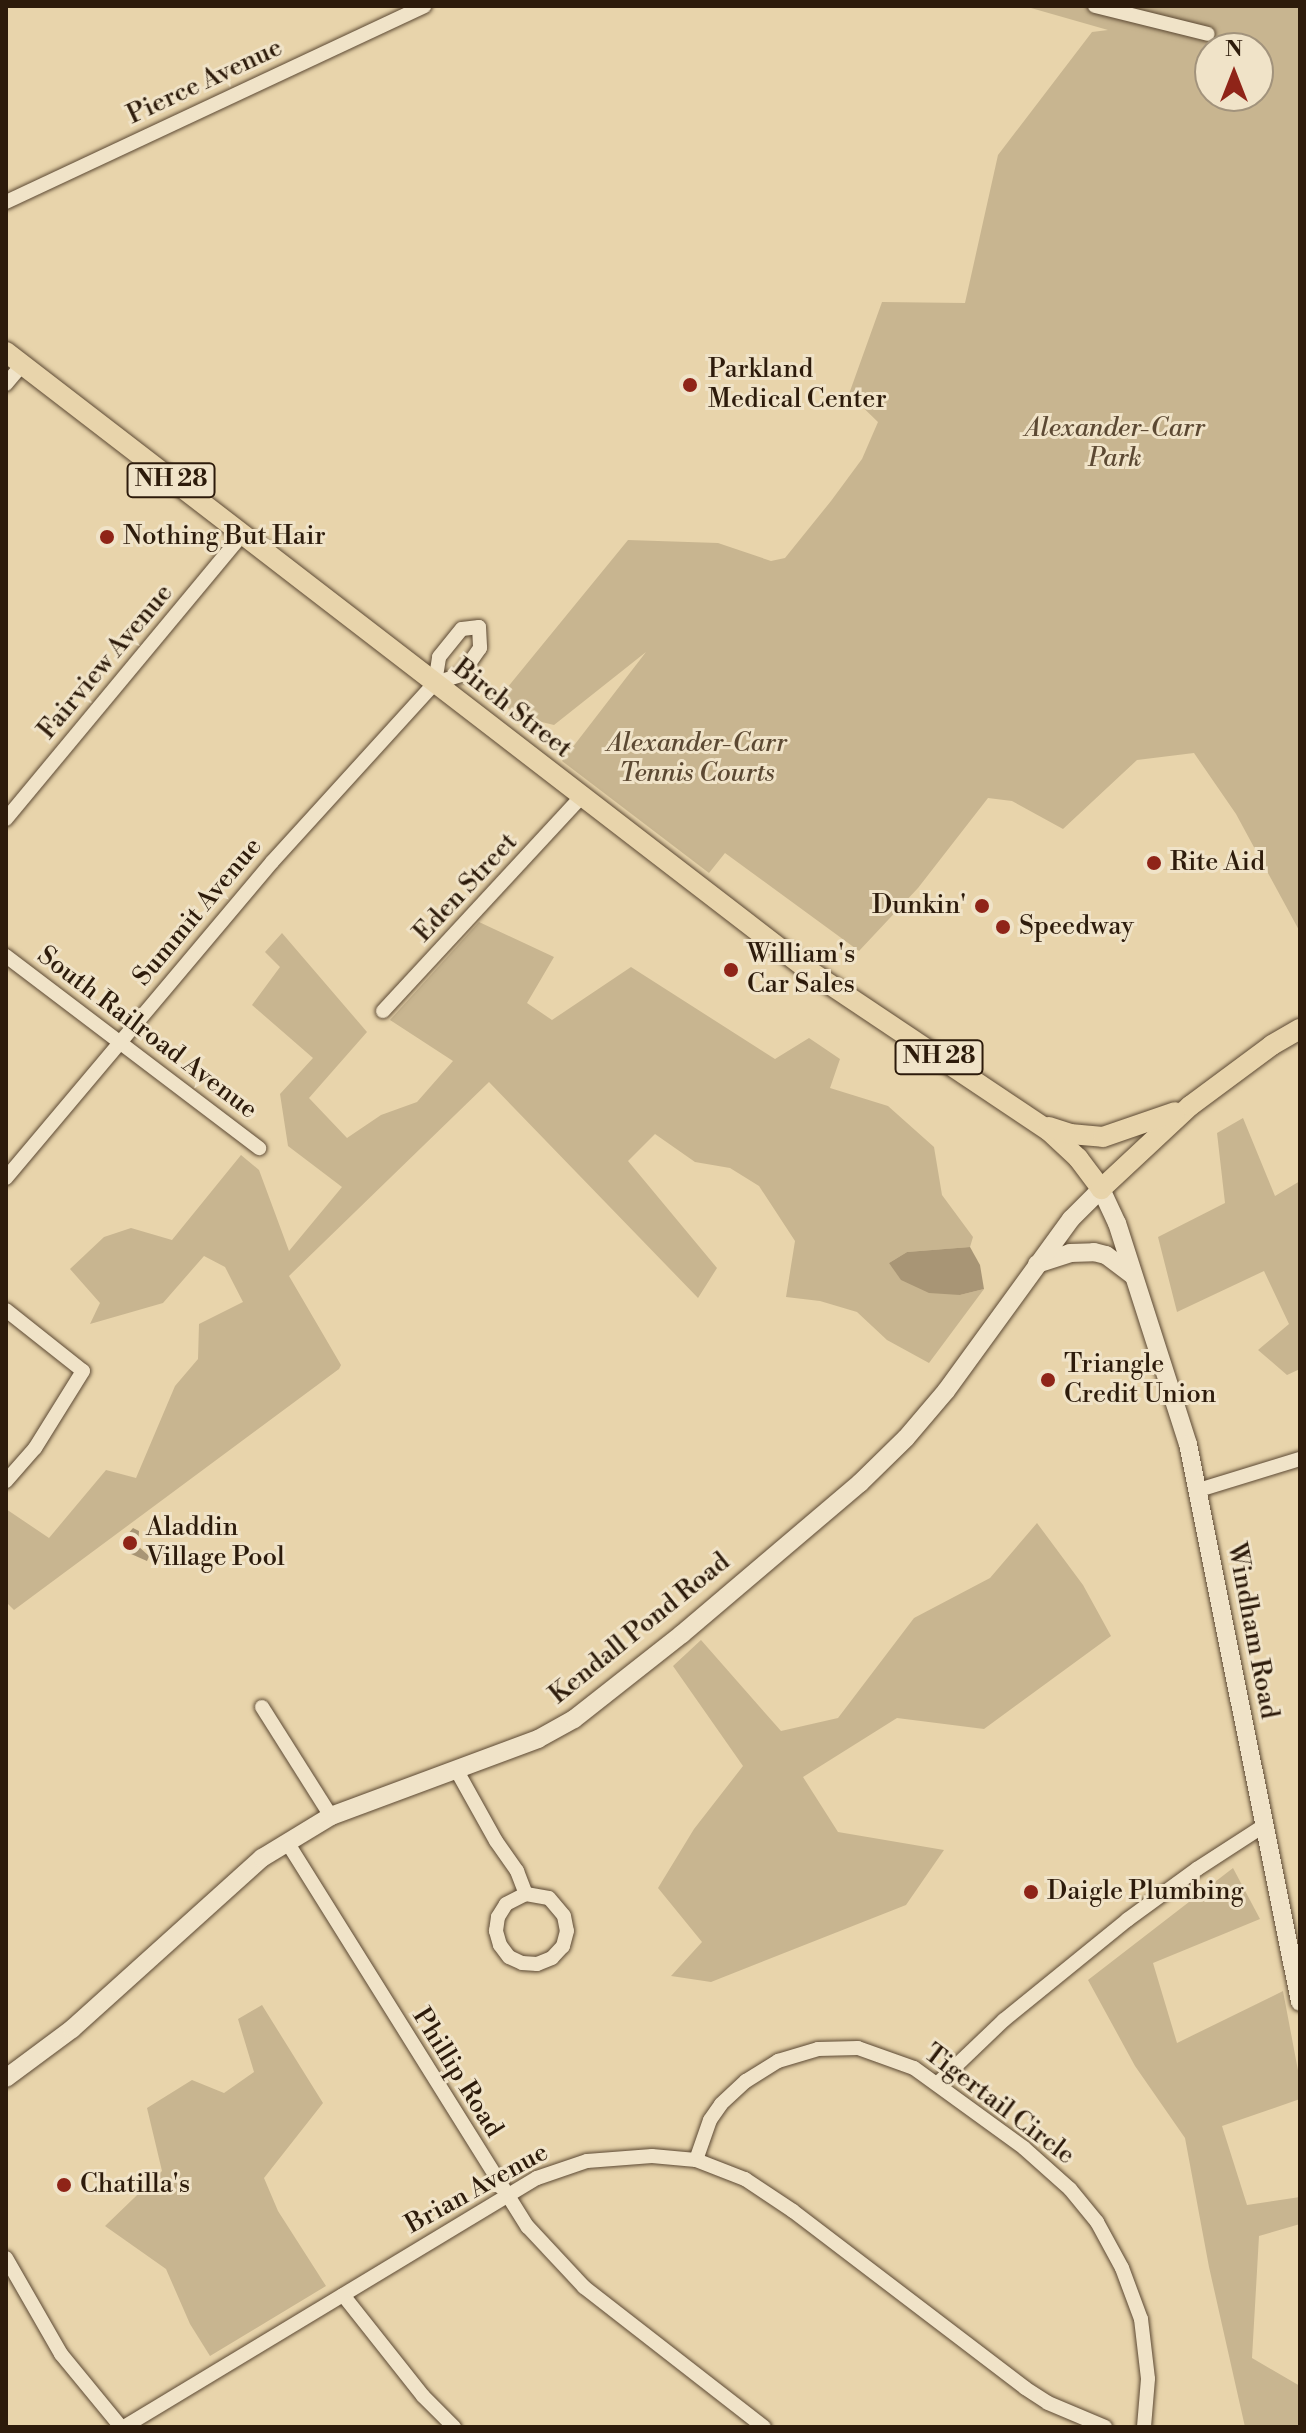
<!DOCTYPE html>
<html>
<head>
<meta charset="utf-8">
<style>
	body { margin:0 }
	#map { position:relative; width:1306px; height:2433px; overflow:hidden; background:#e8d4ab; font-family:"Libre Bodoni",serif }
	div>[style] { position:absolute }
	.green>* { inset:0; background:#c8b590 }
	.water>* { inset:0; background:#a89575 }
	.roads { filter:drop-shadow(0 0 2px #5c4933) drop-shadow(0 0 2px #5c4933) }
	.street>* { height:14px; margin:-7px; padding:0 7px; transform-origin:7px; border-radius:7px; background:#f0e3c8 }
	.secondary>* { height:18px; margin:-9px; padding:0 9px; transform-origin:9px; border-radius:9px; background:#f0e3c8 }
	.primary>* { height:20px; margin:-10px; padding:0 10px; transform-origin:10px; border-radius:10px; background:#e8d4ab }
	.dots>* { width:22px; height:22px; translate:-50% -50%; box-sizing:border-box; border:4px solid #f0e3c8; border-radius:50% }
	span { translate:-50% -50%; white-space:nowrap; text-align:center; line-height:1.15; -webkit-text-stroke:6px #f0e3c8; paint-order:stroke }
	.shield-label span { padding:2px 6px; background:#f0e3c8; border:2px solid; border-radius:6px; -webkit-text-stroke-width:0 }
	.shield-label { font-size:24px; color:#2d1b0b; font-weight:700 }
	.street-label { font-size:26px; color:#2d1b0b }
	.poi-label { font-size:26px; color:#2d1b0b }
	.left { translate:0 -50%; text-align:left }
	.right { translate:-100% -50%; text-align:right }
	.park-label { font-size:26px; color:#5c4933; font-style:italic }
	.frame { position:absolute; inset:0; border:8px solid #2d1b0b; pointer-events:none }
	.north { position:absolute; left:1194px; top:32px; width:80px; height:80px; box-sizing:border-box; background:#f0e3c8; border:2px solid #a2937c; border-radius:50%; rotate:0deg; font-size:22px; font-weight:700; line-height:32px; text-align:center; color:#2d1b0b }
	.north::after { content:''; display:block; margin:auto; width:28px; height:36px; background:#8f2418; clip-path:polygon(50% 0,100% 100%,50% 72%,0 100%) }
</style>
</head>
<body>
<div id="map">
	<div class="green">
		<i style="clip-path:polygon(evenodd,1024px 6px,1300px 6px,1300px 932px,1236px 814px,1194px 753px,1137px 760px,1063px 829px,1012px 801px,988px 798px,918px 888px,859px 951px,725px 853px,709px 873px,562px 761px,646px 652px,554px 725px,517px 716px,498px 699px,628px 540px,718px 543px,771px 561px,785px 558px,831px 501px,862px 459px,878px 422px,849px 394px,882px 302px,965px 303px,998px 155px,1092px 32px,1108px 30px,1024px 6px,1210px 48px,1258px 48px,1258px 96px,1210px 96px,1210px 48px)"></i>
		<i style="clip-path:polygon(479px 922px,554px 957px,527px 1003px,552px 1020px,631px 967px,775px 1059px,809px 1038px,840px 1059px,830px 1088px,888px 1106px,934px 1147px,942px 1195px,973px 1237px,970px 1247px,907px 1252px,889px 1263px,960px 1295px,984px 1289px,929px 1363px,887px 1340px,857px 1312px,820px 1301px,786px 1297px,795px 1241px,759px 1186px,730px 1168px,695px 1162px,655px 1134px,628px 1161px,717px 1268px,698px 1298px,489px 1082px,289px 1276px,341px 1365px,339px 1369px,14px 1610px,6px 1602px,6px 1509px,49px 1538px,106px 1470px,136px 1478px,175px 1386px,198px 1359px,199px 1324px,243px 1302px,225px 1267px,204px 1256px,163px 1303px,90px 1324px,100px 1303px,70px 1269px,104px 1237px,131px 1228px,172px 1240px,241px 1155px,259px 1170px,289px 1251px,342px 1187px,288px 1146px,280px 1094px,313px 1058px,252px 1005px,280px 967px,265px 952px,282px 933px,367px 1032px,309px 1098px,347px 1138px,381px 1115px,417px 1102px,453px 1061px,390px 1020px)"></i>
		<i style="clip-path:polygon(1243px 1118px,1275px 1196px,1300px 1181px,1300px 1369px,1287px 1375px,1258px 1350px,1289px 1324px,1264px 1271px,1177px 1312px,1158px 1237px,1225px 1203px,1217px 1133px)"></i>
		<i style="clip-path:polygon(1037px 1523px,1083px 1585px,1111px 1636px,984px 1729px,897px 1718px,803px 1777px,838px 1832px,944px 1850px,906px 1905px,711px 1982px,671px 1976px,702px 1942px,658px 1888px,694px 1829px,743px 1766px,673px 1666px,701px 1640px,781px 1731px,838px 1718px,914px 1618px,990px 1578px)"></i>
		<i style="clip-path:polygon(1233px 1868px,1260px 1919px,1153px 1963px,1177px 2043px,1283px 1991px,1300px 2081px,1300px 2099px,1222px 2126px,1247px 2205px,1300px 2197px,1300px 2224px,1259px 2236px,1252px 2358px,1300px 2386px,1300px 2427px,1245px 2427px,1209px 2267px,1185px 2138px,1135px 2066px,1088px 1980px)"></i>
		<i style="clip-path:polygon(262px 2005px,323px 2103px,264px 2178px,278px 2211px,326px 2286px,210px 2356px,190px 2324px,166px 2269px,105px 2226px,162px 2171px,147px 2108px,192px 2080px,224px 2093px,254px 2072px,238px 2019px)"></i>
	</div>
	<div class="water">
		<i style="clip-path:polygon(970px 1247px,980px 1265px,984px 1289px,960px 1295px,929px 1293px,901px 1280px,889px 1263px,907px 1252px)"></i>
		<i style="clip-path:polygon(133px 1528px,139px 1531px,138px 1546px,149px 1556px,147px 1561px,122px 1550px,122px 1541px)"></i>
	</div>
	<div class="roads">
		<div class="street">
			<i style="left:1095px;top:6px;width:116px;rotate:13.9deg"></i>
			<i style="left:6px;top:202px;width:462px;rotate:-25.1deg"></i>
			<i style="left:6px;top:384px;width:25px;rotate:-50deg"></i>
			<i style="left:479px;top:627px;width:21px;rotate:87deg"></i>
			<i style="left:480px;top:648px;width:33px;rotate:125deg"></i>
			<i style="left:461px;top:675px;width:27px;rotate:163deg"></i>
			<i style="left:435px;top:683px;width:26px;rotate:-81deg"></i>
			<i style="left:439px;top:657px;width:36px;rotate:-51deg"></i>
			<i style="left:462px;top:629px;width:17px;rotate:-7deg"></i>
			<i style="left:6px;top:819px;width:369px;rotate:-50.3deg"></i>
			<i style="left:6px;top:956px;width:318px;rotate:37.2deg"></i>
			<i style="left:383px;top:1011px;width:293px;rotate:-47.2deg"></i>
			<i style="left:6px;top:1178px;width:413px;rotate:-49.9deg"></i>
			<i style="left:272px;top:862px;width:242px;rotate:-47.7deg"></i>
			<i style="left:6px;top:1310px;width:98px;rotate:38.4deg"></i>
			<i style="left:83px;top:1371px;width:91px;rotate:121.9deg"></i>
			<i style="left:35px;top:1448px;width:44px;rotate:131.3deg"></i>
			<i style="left:1199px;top:1490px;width:106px;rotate:-17.1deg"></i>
			<i style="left:262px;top:1707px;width:129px;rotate:57.7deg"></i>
			<i style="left:457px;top:1771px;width:80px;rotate:60.9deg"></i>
			<i style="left:496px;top:1841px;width:37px;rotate:55deg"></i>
			<i style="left:517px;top:1871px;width:25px;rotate:69deg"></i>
			<i style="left:526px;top:1894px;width:23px;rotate:10deg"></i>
			<i style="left:549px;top:1898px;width:23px;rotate:50deg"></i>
			<i style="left:564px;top:1916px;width:15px;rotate:79deg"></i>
			<i style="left:567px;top:1931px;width:16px;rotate:105deg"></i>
			<i style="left:563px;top:1946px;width:16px;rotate:133deg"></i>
			<i style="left:552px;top:1958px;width:16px;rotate:158deg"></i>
			<i style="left:537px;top:1964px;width:15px;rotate:-176deg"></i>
			<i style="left:522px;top:1963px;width:14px;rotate:-155deg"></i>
			<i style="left:509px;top:1957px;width:15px;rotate:-127deg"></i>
			<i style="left:500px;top:1945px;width:15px;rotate:-106deg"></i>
			<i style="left:496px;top:1931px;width:14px;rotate:-82deg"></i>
			<i style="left:498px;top:1917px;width:15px;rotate:-58deg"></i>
			<i style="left:506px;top:1904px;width:22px;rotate:-27deg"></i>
			<i style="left:287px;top:1842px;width:454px;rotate:58deg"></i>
			<i style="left:528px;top:2227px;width:82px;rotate:47deg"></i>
			<i style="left:584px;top:2287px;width:228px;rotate:37.9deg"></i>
			<i style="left:938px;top:2083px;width:91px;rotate:-43.7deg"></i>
			<i style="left:1004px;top:2020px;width:159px;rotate:-39.1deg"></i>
			<i style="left:1127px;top:1920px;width:87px;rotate:-36.1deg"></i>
			<i style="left:1197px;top:1869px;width:77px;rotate:-32.9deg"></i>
			<i style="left:696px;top:2160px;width:42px;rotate:-70.7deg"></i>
			<i style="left:710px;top:2120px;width:19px;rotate:-55deg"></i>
			<i style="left:721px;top:2104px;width:34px;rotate:-43deg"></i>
			<i style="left:746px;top:2081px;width:38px;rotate:-32deg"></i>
			<i style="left:778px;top:2061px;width:42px;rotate:-16.7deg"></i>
			<i style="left:818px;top:2049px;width:40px;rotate:-1.4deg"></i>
			<i style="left:858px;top:2048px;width:59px;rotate:19.7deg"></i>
			<i style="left:914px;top:2068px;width:136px;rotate:36deg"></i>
			<i style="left:1024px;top:2148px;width:62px;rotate:41.7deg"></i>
			<i style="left:1070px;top:2189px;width:43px;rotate:50.7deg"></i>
			<i style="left:1097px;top:2222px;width:52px;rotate:61.5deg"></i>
			<i style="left:1122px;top:2268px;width:54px;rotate:69.6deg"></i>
			<i style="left:1141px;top:2319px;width:60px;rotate:83.3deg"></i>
			<i style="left:1148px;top:2379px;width:48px;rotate:94.8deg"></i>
			<i style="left:6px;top:2258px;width:111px;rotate:60.2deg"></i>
			<i style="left:61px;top:2354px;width:94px;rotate:50.6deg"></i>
			<i style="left:343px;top:2295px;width:129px;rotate:51.6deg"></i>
			<i style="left:423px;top:2396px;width:44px;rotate:45deg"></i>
			<i style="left:124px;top:2427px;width:482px;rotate:-31.1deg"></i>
			<i style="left:537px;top:2178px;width:53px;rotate:-18.8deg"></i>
			<i style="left:587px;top:2161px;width:65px;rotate:-4.4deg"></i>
			<i style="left:652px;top:2156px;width:44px;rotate:5.2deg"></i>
			<i style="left:696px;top:2160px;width:53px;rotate:21.2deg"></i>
			<i style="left:745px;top:2179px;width:58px;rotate:33.7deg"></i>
			<i style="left:793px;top:2211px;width:292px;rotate:37.3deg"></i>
			<i style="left:1025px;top:2388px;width:27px;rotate:33deg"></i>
			<i style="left:1048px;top:2403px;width:62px;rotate:22.8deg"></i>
		</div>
		<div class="secondary">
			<i style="left:1037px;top:1264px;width:35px;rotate:-18deg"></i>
			<i style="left:1070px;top:1253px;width:24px;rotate:-2deg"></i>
			<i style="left:1094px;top:1252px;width:12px;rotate:14deg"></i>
			<i style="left:1106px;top:1255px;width:34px;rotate:37deg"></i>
			<i style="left:6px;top:2078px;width:82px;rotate:-36.6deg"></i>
			<i style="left:72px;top:2029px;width:256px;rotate:-42deg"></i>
			<i style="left:262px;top:1858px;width:81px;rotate:-31.3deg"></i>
			<i style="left:331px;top:1816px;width:221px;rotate:-20.4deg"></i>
			<i style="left:538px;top:1739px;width:41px;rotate:-29.1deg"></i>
			<i style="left:574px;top:1719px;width:137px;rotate:-38.2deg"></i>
			<i style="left:682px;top:1634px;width:233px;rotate:-40.3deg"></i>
			<i style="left:860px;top:1483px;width:64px;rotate:-44.4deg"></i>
			<i style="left:906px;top:1438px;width:62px;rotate:-49.6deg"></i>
			<i style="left:946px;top:1391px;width:213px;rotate:-54deg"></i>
			<i style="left:1071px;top:1219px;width:42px;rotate:-45deg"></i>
			<i style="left:1101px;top:1189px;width:38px;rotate:65deg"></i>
			<i style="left:1117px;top:1223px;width:232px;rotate:72.2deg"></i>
			<i style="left:1188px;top:1444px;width:569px;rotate:78.65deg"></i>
		</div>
		<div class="primary">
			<i style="left:6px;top:352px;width:1007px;rotate:37.62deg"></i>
			<i style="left:804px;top:967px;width:295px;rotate:33.8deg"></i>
			<i style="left:1049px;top:1131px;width:40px;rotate:43deg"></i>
			<i style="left:1078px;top:1158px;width:39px;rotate:53deg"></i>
			<i style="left:1101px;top:1189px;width:122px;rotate:-43deg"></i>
			<i style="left:1190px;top:1106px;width:102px;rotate:-36.6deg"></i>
			<i style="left:1272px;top:1045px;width:32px;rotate:-30deg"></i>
			<i style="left:1049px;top:1127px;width:22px;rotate:18deg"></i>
			<i style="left:1070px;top:1134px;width:33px;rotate:5deg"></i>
			<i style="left:1103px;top:1137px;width:76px;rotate:-19.1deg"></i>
		</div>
	</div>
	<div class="dots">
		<i style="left:690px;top:385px;background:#8f2418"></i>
		<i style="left:107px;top:537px;background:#8f2418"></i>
		<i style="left:1154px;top:863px;background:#8f2418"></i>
		<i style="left:982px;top:906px;background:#8f2418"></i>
		<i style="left:1003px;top:927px;background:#8f2418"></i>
		<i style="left:731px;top:970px;background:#8f2418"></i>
		<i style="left:1048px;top:1380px;background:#8f2418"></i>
		<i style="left:130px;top:1543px;background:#8f2418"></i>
		<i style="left:1031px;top:1892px;background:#8f2418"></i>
		<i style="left:64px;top:2185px;background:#8f2418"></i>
	</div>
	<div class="shield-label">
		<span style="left:171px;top:480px">NH 28</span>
		<span style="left:939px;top:1057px">NH 28</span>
	</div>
	<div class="street-label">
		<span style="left:205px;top:82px;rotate:-25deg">Pierce Avenue</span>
		<span style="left:106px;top:662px;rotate:-50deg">Fairview Avenue</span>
		<span style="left:512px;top:709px;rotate:38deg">Birch Street</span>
		<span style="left:466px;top:888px;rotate:-47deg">Eden Street</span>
		<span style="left:198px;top:912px;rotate:-50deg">Summit Avenue</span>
		<span style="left:147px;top:1033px;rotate:37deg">South Railroad Avenue</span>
		<span style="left:640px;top:1629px;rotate:-39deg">Kendall Pond Road</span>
		<span style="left:1252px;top:1631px;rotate:79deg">Windham Road</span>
		<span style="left:457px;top:2073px;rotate:58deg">Phillip Road</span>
		<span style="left:999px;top:2105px;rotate:37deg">Tigertail Circle</span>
		<span style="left:477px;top:2189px;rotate:-29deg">Brian Avenue</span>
	</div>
	<div class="poi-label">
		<span class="left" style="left:708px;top:385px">Parkland<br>Medical Center</span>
		<span class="left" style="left:123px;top:537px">Nothing But Hair</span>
		<span class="left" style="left:1170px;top:863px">Rite Aid</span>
		<span class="right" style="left:966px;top:906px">Dunkin'</span>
		<span class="left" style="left:1019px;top:927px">Speedway</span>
		<span class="left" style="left:747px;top:970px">William's<br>Car Sales</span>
		<span class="left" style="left:1064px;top:1380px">Triangle<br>Credit Union</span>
		<span class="left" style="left:146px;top:1543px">Aladdin<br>Village Pool</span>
		<span class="left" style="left:1047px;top:1892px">Daigle Plumbing</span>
		<span class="left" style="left:80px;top:2185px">Chatilla's</span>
	</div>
	<div class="park-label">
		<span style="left:1115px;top:444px">Alexander-Carr<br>Park</span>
		<span style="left:697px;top:759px">Alexander-Carr<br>Tennis Courts</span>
	</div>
	<div class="frame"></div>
	<div class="north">N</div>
</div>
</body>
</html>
